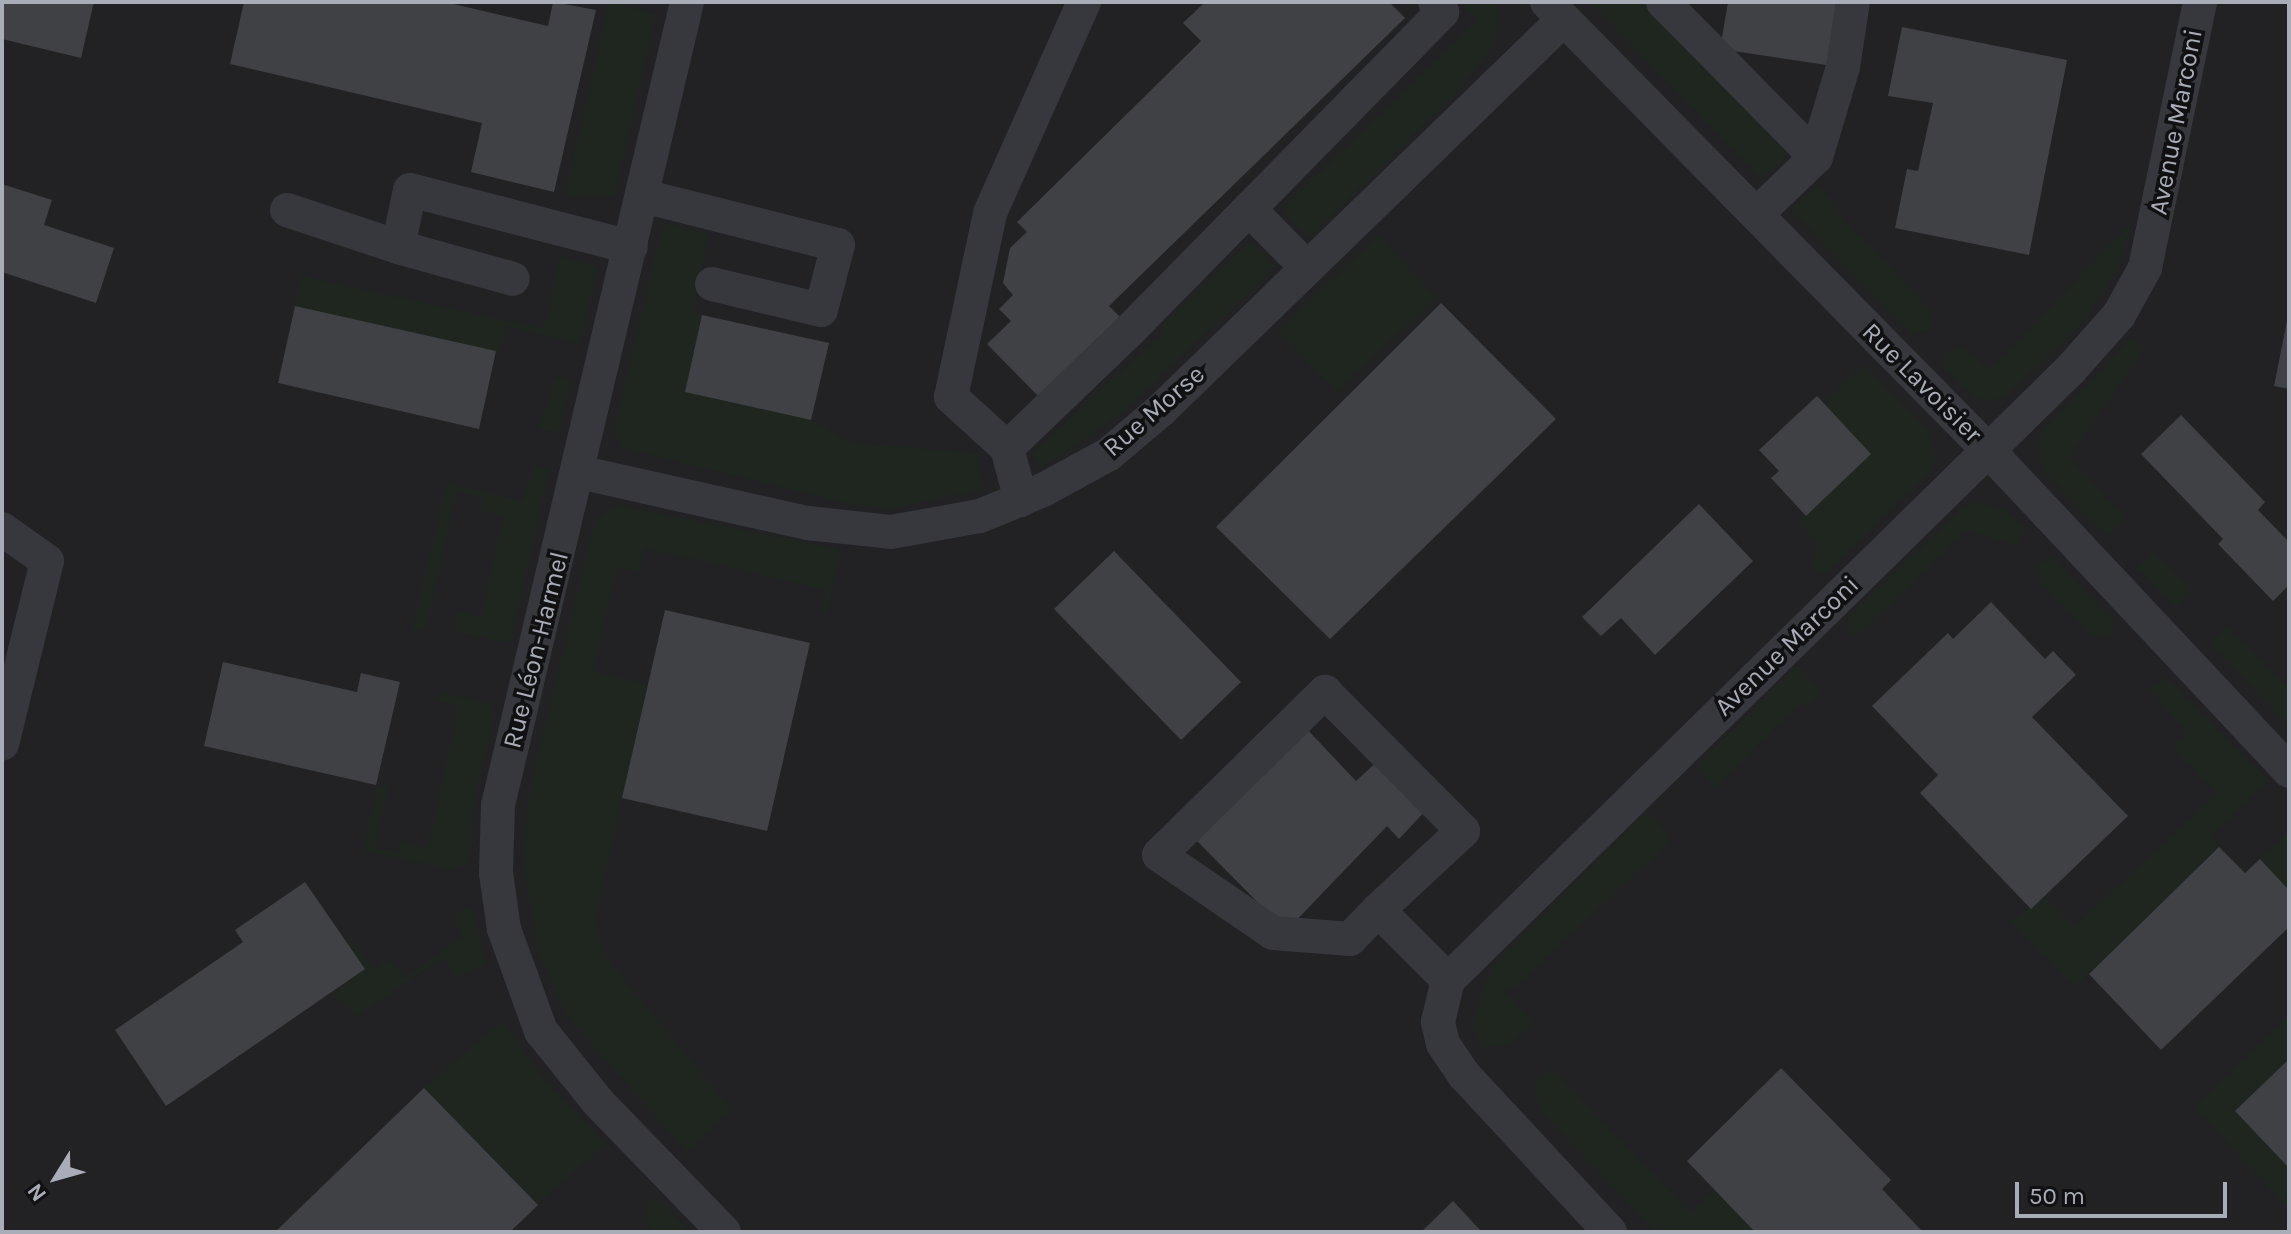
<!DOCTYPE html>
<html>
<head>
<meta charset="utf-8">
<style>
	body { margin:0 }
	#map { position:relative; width:2291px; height:1234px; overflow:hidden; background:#161618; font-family:Karla,sans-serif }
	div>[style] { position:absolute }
	.built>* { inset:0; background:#222225 }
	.green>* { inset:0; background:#1e261f }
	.building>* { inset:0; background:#404145 }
	.minor>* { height:34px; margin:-17px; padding:0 17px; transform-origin:17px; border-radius:17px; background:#37383d }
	span { translate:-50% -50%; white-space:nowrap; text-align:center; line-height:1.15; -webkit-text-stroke:7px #111113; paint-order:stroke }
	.street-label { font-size:26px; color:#a8adb8 }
	.frame { position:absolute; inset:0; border:4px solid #a8adb8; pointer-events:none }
	.north { position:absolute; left:16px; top:1138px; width:80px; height:80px; -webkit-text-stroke:6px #111113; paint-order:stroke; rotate:233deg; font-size:22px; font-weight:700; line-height:32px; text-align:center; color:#a8adb8 }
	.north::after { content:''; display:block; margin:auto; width:28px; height:36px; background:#a8adb8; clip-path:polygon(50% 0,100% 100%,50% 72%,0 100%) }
	.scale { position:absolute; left:2015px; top:1182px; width:212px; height:36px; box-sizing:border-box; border:4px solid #a8adb8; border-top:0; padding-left:10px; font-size:24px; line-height:28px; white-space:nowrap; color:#a8adb8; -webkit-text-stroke:6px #111113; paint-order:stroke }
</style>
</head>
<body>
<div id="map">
	<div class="built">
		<i style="clip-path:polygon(2px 2px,2289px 2px,2289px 1232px,2px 1232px)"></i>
	</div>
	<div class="green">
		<i style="clip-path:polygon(609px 2px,656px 14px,614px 196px,565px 196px)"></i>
		<i style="clip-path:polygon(1460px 2px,1501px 2px,1493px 46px,1459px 90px,1309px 238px,1284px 213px,1285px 206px,1478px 20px)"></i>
		<i style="clip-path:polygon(1591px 2px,1642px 2px,1786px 152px,1785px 158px,1761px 179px)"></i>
		<i style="clip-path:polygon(1818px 184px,1844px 220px,1931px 311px,1932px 329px,1912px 334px,1791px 210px)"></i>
		<i style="clip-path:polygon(2133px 221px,2118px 268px,2085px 320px,2005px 397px,1986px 401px,1975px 397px,1944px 368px,1946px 353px,1962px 346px,1990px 370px)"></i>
		<i style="clip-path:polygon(663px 223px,709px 235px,693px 312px,702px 315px,686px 392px,811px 420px,852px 443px,977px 453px,983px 489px,888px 509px,842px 502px,622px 448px,614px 430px)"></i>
		<i style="clip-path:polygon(1378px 236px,1436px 297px,1337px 392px,1279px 331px)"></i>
		<i style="clip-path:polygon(1252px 241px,1275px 266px,1125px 411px,1042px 468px,1031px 454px,1162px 334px,1163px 324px)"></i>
		<i style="clip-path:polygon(560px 256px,597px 268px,580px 343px,506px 326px,499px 352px,295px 306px,302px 276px,544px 329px)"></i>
		<i style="clip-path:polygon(2129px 340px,2138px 340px,2144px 349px,2069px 457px,2125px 517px,2108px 537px,2046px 473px,2037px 450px,2043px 431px)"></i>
		<i style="clip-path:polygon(1863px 364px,1928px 430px,1936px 457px,1931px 471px,1824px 576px,1810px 563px,1819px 544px,1799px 522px,1871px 454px,1824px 404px)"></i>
		<i style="clip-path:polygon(556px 376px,571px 380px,558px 434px,539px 428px)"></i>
		<i style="clip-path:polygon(534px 466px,549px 470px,510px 643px,459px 633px,455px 627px,458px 612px,481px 617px,503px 516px,481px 510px,483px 498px,456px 492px,426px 629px,412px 631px,447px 483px,523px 501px)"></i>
		<i style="clip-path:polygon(1975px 502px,2007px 511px,2023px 527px,2020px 542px,2012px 545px,1967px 529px,1857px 635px,1851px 634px,1847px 619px,1962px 508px)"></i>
		<i style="clip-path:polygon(620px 506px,834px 548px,840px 554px,827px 613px,822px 613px,826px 590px,645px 548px,639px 572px,617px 567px,593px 671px,648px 684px,596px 914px,598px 938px,609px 961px,730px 1109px,687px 1152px,566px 1014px,538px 952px,523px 858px,531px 783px,594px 524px,608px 509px)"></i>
		<i style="clip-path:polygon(2154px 552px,2192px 589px,2176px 607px,2138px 568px)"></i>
		<i style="clip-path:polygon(2052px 557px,2112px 619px,2111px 637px,2091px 634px,2042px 583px,2037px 564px)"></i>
		<i style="clip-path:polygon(2228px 626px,2289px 688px,2289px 726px,2209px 642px)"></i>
		<i style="clip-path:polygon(1797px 666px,1822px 692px,1807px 707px,1801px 702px,1716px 788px,1697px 765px)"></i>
		<i style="clip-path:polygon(2166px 676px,2268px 780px,2211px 837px,2219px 847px,2075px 987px,2011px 921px,2044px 897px,2074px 927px,2217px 794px,2173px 747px,2187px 732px,2150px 689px)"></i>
		<i style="clip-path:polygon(443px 693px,490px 704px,495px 713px,474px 801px,469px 863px,451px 870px,364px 850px,376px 785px,388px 787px,375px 848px,398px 853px,401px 842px,428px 848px,459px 706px,437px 701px)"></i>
		<i style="clip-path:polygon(1647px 811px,1668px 833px,1668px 842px,1515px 988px,1503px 990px,1531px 1021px,1531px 1027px,1509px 1045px,1484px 1048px,1473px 1028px,1475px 1012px,1492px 968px)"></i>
		<i style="clip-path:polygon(2289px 831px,2289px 890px,2260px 859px)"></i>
		<i style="clip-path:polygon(473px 908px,486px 964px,456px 978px,444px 957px,357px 1016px,332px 993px,365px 970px,348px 944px,353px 941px,373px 970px,390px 959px,404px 978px,463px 937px,452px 913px)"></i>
		<i style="clip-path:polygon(2289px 1016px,2289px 1059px,2235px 1111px,2289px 1168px,2289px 1208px,2194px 1107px)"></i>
		<i style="clip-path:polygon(503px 1021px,541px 1075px,606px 1144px,537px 1204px,424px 1088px)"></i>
		<i style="clip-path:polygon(1552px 1068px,1690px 1213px,1715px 1189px,1755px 1232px,1657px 1232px,1538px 1108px,1536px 1081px)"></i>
		<i style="clip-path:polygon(651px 1200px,660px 1200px,691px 1232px,652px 1232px,644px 1213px)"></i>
	</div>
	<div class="building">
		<i style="clip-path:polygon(2px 2px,94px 2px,81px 58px,2px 39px)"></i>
		<i style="clip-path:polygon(244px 2px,445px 2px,548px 26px,553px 2px,596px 10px,554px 192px,471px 172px,482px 123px,230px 64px)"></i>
		<i style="clip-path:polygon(1205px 2px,1389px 2px,1405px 18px,1109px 306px,1125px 322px,1044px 402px,987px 344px,1011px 321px,999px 309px,1013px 295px,1003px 283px,1010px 248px,1027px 232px,1017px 222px,1201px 41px,1183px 23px)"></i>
		<i style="clip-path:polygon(1728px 2px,1843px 2px,1833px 66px,1720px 49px)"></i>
		<i style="clip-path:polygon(1902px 27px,2067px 60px,2029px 255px,1895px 228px,1907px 169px,1918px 171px,1933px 103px,1888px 96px)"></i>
		<i style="clip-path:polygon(2px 184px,52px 200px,44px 225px,114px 248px,96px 303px,2px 272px)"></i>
		<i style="clip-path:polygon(1441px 303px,1556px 419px,1330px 639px,1216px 527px)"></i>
		<i style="clip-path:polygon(295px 306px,496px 351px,479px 429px,278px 383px)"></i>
		<i style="clip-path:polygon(702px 315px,829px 343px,811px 420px,685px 392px)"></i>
		<i style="clip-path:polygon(2288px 316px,2289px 316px,2289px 389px,2274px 386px)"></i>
		<i style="clip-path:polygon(1817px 396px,1871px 454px,1806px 516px,1771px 478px,1779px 471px,1759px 450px)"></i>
		<i style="clip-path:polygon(2181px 415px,2265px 502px,2258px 510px,2289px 542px,2289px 585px,2273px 601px,2218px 544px,2223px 539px,2141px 454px)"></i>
		<i style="clip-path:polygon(1699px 504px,1753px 561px,1655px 655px,1621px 618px,1601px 636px,1582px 617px)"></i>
		<i style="clip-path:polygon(1114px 551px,1241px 682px,1181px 740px,1054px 609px)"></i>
		<i style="clip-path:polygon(1991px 602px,2045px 659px,2053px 651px,2076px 675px,2032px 717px,2128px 816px,2031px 909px,1920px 793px,1938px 775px,1872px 706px,1948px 633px,1953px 639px)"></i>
		<i style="clip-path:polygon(665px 610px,810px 643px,767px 831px,622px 798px)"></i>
		<i style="clip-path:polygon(223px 662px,357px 692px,361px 673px,400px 682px,376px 785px,204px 746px)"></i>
		<i style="clip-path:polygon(1305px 727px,1356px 781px,1381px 758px,1429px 807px,1399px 839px,1387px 826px,1286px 931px,1194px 838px)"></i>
		<i style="clip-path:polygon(2219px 847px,2245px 873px,2260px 859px,2289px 890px,2289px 927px,2161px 1050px,2089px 974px)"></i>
		<i style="clip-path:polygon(305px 882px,365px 969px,166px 1106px,115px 1030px,243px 942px,235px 930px)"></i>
		<i style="clip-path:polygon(2289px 1059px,2289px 1168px,2235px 1111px)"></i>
		<i style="clip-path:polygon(1781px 1068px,1891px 1180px,1882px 1189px,1923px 1232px,1755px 1232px,1687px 1161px)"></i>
		<i style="clip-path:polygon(424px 1088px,538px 1205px,510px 1232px,275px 1232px)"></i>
		<i style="clip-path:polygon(1453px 1201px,1482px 1232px,1421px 1232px)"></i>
	</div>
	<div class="minor">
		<i style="left:687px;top:2px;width:825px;rotate:103.24deg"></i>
		<i style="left:498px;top:805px;width:68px;rotate:91.7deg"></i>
		<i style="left:496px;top:873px;width:57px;rotate:81.9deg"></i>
		<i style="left:504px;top:929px;width:109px;rotate:70.1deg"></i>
		<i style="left:541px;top:1031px;width:91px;rotate:51.2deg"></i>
		<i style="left:598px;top:1102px;width:181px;rotate:45.9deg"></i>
		<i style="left:1547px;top:2px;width:629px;rotate:45.45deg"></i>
		<i style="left:1988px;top:450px;width:440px;rotate:46.8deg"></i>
		<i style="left:1663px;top:2px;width:218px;rotate:45.4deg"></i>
		<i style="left:1816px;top:157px;width:83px;rotate:136deg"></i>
		<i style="left:1816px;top:157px;width:94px;rotate:-73.3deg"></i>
		<i style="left:1843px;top:67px;width:66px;rotate:-81.3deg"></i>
		<i style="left:643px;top:196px;width:201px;rotate:14.1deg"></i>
		<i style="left:838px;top:245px;width:67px;rotate:104.7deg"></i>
		<i style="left:821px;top:310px;width:112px;rotate:-166.6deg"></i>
		<i style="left:1249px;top:209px;width:83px;rotate:45.5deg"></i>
		<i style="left:287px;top:210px;width:117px;rotate:18.4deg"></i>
		<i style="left:398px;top:247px;width:58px;rotate:-78.1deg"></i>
		<i style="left:410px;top:190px;width:228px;rotate:14.5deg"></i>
		<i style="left:398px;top:247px;width:119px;rotate:15.5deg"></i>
		<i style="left:1007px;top:448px;width:169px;rotate:-43.8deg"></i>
		<i style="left:1129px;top:331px;width:447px;rotate:-45.5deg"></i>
		<i style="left:1442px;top:12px;width:12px;rotate:-125deg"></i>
		<i style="left:579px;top:472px;width:235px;rotate:12.6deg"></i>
		<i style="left:808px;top:523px;width:83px;rotate:6.2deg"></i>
		<i style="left:891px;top:532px;width:90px;rotate:-10.2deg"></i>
		<i style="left:980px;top:516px;width:68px;rotate:-22.4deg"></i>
		<i style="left:1043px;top:490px;width:75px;rotate:-28.6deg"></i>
		<i style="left:1109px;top:454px;width:68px;rotate:-40.2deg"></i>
		<i style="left:1161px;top:410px;width:560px;rotate:-44.13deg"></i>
		<i style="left:1021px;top:500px;width:54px;rotate:-105.1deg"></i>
		<i style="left:1007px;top:448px;width:76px;rotate:-137.7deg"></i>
		<i style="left:951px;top:397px;width:188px;rotate:-78deg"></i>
		<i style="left:990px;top:213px;width:231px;rotate:-66deg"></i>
		<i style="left:2px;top:529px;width:55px;rotate:35.4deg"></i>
		<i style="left:47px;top:561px;width:188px;rotate:103.8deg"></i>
		<i style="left:1378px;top:910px;width:40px;rotate:134deg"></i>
		<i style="left:1350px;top:939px;width:77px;rotate:-175.5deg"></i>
		<i style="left:1273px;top:933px;width:138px;rotate:-145.6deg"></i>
		<i style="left:1159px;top:855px;width:233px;rotate:-44.5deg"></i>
		<i style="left:1325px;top:692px;width:196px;rotate:45.2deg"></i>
		<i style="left:1463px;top:831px;width:116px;rotate:137.1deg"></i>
		<i style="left:1378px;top:910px;width:99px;rotate:45deg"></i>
		<i style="left:1610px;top:1232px;width:214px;rotate:-132.9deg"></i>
		<i style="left:1464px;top:1075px;width:37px;rotate:-124deg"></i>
		<i style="left:1443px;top:1044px;width:23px;rotate:-103deg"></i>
		<i style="left:1438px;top:1022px;width:43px;rotate:-76.6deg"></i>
		<i style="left:1448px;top:980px;width:873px;rotate:-44.44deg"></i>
		<i style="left:2071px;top:369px;width:72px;rotate:-48.4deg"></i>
		<i style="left:2119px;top:315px;width:54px;rotate:-61deg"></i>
		<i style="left:2145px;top:268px;width:272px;rotate:-78.3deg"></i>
	</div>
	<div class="street-label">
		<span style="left:2176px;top:122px;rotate:-79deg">Avenue Marconi</span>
		<span style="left:1922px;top:383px;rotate:45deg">Rue Lavoisier</span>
		<span style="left:1154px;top:411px;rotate:-41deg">Rue Morse</span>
		<span style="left:1787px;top:646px;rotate:-44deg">Avenue Marconi</span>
		<span style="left:536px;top:650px;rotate:-76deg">Rue Léon-Harmel</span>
	</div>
	<div class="frame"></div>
	<div class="north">N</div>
	<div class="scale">50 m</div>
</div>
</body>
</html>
